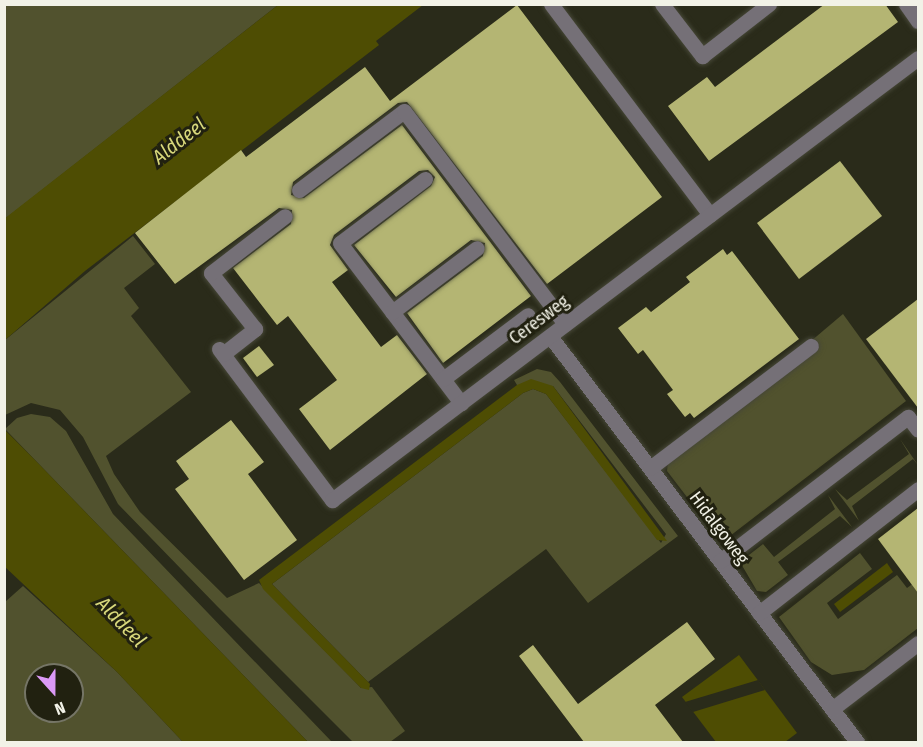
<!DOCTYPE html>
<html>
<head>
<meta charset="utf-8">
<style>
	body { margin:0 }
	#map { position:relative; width:923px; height:747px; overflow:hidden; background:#2a2b1a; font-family:"Fira Sans Condensed",sans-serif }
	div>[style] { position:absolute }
	.green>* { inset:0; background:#51522e }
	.water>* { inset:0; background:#4e4d03 }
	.pier>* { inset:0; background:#2a2b1a }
	.building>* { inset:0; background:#b4b573 }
	.roads { filter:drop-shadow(0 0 2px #464737) drop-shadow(0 0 2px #464737) }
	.minor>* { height:15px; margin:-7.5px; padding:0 7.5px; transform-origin:7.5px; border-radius:7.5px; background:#757077 }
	span { translate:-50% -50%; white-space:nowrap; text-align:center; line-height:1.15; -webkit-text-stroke:6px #212110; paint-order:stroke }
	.street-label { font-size:18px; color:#f2f2e7 }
	.water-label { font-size:20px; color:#d8d87b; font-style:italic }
	.frame { position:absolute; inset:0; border:6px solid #f2f2e7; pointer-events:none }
	.north { position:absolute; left:24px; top:663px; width:60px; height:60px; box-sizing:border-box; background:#212110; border:2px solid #757566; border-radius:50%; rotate:159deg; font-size:16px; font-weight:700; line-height:24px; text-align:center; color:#f2f2e7 }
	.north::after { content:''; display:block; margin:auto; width:21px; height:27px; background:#db99f6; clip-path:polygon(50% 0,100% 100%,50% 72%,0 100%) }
</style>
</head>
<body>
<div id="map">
	<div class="green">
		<i style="clip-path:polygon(5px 5px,278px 5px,5px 219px)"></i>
		<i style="clip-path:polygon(133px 236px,155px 264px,124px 288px,139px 308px,131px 316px,191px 392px,106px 456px,114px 474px,140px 512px,227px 598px,259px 583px,361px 688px,372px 687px,405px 731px,390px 742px,353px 742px,217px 606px,118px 504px,83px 437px,60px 410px,31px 403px,5px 415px,5px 340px)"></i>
		<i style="clip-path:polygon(843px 314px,906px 401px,726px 539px,719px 539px,667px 471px,668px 462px)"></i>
		<i style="clip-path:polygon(537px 369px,551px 372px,560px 382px,678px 536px,588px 603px,546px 549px,368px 682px,272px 584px,523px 393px,533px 389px,546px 394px,661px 543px,666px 534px,553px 386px,517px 385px,514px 380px)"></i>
		<i style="clip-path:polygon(31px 414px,50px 417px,66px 431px,113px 514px,332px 742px,308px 742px,5px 429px,17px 418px)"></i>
		<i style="clip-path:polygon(900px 439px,918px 465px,913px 459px,852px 506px,859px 521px,835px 489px,847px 500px,909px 454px)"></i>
		<i style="clip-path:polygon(828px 495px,852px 527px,840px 516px,778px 562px,788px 575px,766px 592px,757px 591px,740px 562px,763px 544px,774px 557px,835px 509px)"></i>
		<i style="clip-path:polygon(860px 553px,872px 569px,827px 603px,838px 619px,897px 575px,907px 588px,918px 580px,918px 628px,864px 670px,832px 675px,811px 662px,779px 617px)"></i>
		<i style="clip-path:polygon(evenodd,23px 586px,117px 672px,183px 742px,5px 742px,5px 602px,23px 586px,36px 675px,72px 675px,72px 711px,36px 711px,36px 675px)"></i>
	</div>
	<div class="water">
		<i style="clip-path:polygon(278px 5px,423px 5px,376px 41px,379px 45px,85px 271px,5px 340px,4px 219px)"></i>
		<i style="clip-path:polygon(531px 379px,553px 386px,667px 541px,657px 540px,546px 394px,533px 389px,523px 393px,272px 584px,370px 684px,369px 690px,361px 688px,263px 589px,259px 580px,517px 385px)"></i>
		<i style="clip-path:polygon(4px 429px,34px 459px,308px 742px,183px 742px,117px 672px,5px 567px)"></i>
		<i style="clip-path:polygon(887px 563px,893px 572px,840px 612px,834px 604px)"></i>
		<i style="clip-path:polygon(739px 655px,797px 733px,785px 742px,716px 742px,682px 697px)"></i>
	</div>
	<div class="pier">
		<i style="clip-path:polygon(758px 680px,765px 690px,693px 712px,685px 702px)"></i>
	</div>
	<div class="building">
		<i style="clip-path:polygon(825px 4px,885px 4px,898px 22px,709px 161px,668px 106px,707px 77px,715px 87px)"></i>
		<i style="clip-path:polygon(517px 5px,662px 197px,547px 284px,407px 102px,398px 103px,293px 182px,291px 195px,304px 198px,402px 125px,531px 296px,443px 363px,407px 313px,483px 256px,485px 243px,471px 240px,396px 297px,354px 245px,431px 186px,435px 177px,428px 170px,419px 171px,334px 235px,330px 245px,348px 270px,332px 282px,381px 347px,397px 335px,427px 374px,330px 450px,299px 409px,337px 380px,288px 316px,277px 325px,233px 268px,291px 224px,292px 210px,279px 208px,175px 284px,135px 233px,241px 150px,246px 157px,365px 67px,390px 101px)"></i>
		<i style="clip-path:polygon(840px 161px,882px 216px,799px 279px,757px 223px)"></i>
		<i style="clip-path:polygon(723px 249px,727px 255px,732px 251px,799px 339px,694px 418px,690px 413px,685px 417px,667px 394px,673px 390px,643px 350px,638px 354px,618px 328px,646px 307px,651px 312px,690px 282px,686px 277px)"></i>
		<i style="clip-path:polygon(918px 299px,918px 408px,866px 339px)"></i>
		<i style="clip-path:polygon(259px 346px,274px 365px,257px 377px,243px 358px)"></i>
		<i style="clip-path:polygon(231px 420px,264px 462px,248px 474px,297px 540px,244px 580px,175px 489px,189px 479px,176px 461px)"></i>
		<i style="clip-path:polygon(918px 508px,918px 593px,878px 539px)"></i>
		<i style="clip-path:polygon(687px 622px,715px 659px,655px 705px,683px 742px,584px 742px,519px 656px,533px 645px,578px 704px)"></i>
	</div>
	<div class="roads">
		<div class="minor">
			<i style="left:551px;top:4px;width:264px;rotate:53deg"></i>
			<i style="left:662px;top:4px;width:66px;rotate:52.4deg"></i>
			<i style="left:702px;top:56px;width:85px;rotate:-37.8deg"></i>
			<i style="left:906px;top:4px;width:21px;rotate:55deg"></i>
			<i style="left:425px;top:179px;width:106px;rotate:143deg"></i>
			<i style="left:340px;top:243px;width:201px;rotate:52.9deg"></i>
			<i style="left:299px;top:190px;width:131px;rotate:-37deg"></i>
			<i style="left:404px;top:111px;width:267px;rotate:52.9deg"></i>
			<i style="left:392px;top:312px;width:106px;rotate:-37deg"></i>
			<i style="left:550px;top:336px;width:509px;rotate:52.9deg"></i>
			<i style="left:219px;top:349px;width:189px;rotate:53.2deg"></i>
			<i style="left:332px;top:500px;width:734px;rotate:-37.03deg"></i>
			<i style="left:223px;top:354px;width:41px;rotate:-38deg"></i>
			<i style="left:255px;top:329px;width:71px;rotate:-128.2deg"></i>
			<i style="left:211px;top:273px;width:93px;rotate:-37.6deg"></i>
			<i style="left:443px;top:379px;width:106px;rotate:-37deg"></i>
			<i style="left:650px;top:468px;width:202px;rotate:-37.2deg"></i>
			<i style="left:720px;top:561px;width:237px;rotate:-37.5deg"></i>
			<i style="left:908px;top:417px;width:16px;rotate:52deg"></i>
			<i style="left:759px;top:613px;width:202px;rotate:-37.9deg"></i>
			<i style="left:832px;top:709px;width:108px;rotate:-37.5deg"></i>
		</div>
	</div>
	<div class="street-label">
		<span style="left:539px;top:320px;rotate:-37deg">Ceresweg</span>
		<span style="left:719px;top:528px;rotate:53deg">Hidalgoweg</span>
	</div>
	<div class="water-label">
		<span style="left:179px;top:141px;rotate:-38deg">Alddeel</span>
		<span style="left:121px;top:622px;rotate:46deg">Alddeel</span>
	</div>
	<div class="frame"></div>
	<div class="north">N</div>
</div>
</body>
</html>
